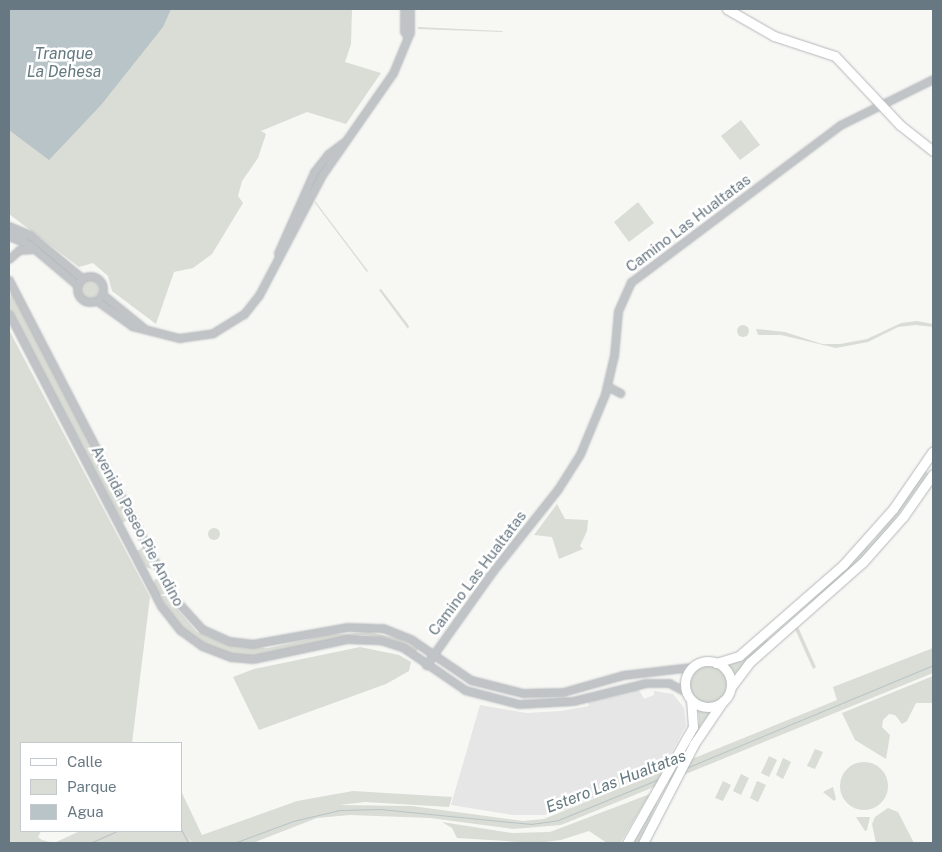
<!DOCTYPE html>
<html>
<head>
<meta charset="utf-8">
<style>
	body { margin:0 }
	#map { position:relative; width:942px; height:852px; overflow:hidden; background:#f7f7f4; font-family:"Public Sans",sans-serif }
	div>[style] { position:absolute }
	.built>* { inset:0; background:#e5e6e5 }
	.green>* { inset:0; background:#d9ddd5 }
	.round { border-radius:50% }
	.water>* { inset:0; background:#b8c4c7 }
	.stream>* { height:1px; margin:-0.5px; padding:0 0.5px; transform-origin:0.5px; border-radius:0.5px; background:#b8c4c7 }
	.roads { filter:drop-shadow(0 0 1px #b4b8bb) drop-shadow(0 0 1px #b4b8bb) }
	.minor>* { height:7px; margin:-3.5px; padding:0 3.5px; transform-origin:3.5px; border-radius:3.5px; background:#c0c4c7 }
	.minor>.ring { margin:-3.5px; padding:0; box-sizing:content-box; background:none; border:7px solid #c0c4c7; border-radius:50% }
	.major>* { height:9px; margin:-4.5px; padding:0 4.5px; transform-origin:4.5px; border-radius:4.5px; background:#fff }
	.major>.ring { margin:-4.5px; padding:0; box-sizing:content-box; background:none; border:9px solid #fff; border-radius:50% }
	span { translate:-50% -50%; white-space:nowrap; text-align:center; line-height:1.15; -webkit-text-stroke:5px #fff; paint-order:stroke }
	.street-label { font-size:15px; color:#687883 }
	.water-label { font-size:16px; color:#63797f; font-style:italic }
	.frame { position:absolute; inset:0; border:10px solid #687883; pointer-events:none }
	.legend { position:absolute; left:20px; top:742px; width:162px; height:90px; box-sizing:border-box; background:#fff; border:1px solid #c3c9cd; margin:0; padding:6px 9px; list-style:none; font-size:15px; color:#687883 }
	.legend li { display:flex; align-items:center; gap:10px; height:25px }
	.legend b { width:25px; border:1px solid #c3c9cd }
</style>
</head>
<body>
<div id="map">
	<div class="built">
		<i style="clip-path:polygon(638px 688px,644px 699px,654px 695px,654px 691px,673px 694px,684px 708px,686px 726px,662px 770px,565px 810px,543px 815px,513px 815px,451px 805px,480px 705px,526px 713px,561px 711px,589px 706px,588px 702px)"></i>
	</div>
	<div class="green">
		<i style="clip-path:polygon(9px 9px,352px 9px,351px 44px,345px 62px,381px 73px,346px 124px,307px 112px,261px 131px,266px 134px,258px 158px,242px 181px,238px 196px,243px 203px,212px 254px,193px 268px,174px 272px,156px 324px,112px 291px,108px 276px,93px 263px,79px 267px,9px 214px)"></i>
		<i style="clip-path:polygon(418px 27px,502px 31px,503px 32px,418px 29px)"></i>
		<i style="clip-path:polygon(741px 120px,760px 145px,740px 160px,721px 136px)"></i>
		<i style="clip-path:polygon(315px 201px,368px 271px,367px 272px,315px 203px)"></i>
		<i style="clip-path:polygon(638px 202px,654px 223px,629px 242px,614px 222px)"></i>
		<i style="clip-path:polygon(9px 230px,29px 239px,71px 275px,28px 240px)"></i>
		<i class="round" style="left:79px;top:279px;width:20px;height:20px"></i>
		<i style="clip-path:polygon(381px 289px,409px 326px,408px 329px,379px 290px)"></i>
		<i style="clip-path:polygon(11px 291px,130px 519px,122px 523px,9px 308px)"></i>
		<i style="clip-path:polygon(917px 321px,933px 324px,933px 327px,916px 325px,898px 327px,868px 342px,836px 348px,781px 335px,758px 335px,756px 329px,785px 332px,822px 344px,840px 344px,867px 339px,901px 323px)"></i>
		<i class="round" style="left:737px;top:325px;width:12px;height:12px"></i>
		<i style="clip-path:polygon(9px 330px,150px 597px,132px 743px,21px 743px,21px 831px,41px 831px,38px 837px,42px 840px,54px 843px,80px 831px,181px 831px,181px 791px,202px 835px,297px 801px,353px 791px,452px 797px,449px 807px,365px 802px,339px 805px,412px 806px,523px 821px,544px 819px,837px 700px,833px 687px,933px 648px,933px 673px,561px 825px,513px 829px,430px 818px,350px 815px,317px 818px,253px 843px,192px 843px,189px 838px,191px 843px,9px 843px)"></i>
		<i style="clip-path:polygon(926px 471px,928px 474px,888px 529px,865px 555px,793px 620px,875px 539px)"></i>
		<i style="clip-path:polygon(557px 504px,565px 519px,588px 520px,587px 531px,580px 546px,583px 549px,559px 559px,552px 537px,534px 535px)"></i>
		<i class="round" style="left:208px;top:528px;width:12px;height:12px"></i>
		<i style="clip-path:polygon(145px 546px,154px 566px,151px 569px,146px 567px,137px 551px)"></i>
		<i style="clip-path:polygon(155px 579px,161px 580px,167px 593px,158px 596px,153px 585px)"></i>
		<i style="clip-path:polygon(161px 596px,166px 596px,197px 632px,228px 645px,268px 648px,328px 635px,369px 632px,397px 638px,418px 649px,416px 652px,384px 637px,361px 635px,276px 654px,244px 657px,221px 652px,195px 639px,175px 622px)"></i>
		<i style="clip-path:polygon(798px 627px,816px 667px,813px 669px,795px 629px)"></i>
		<i style="clip-path:polygon(766px 638px,768px 641px,733px 676px,726px 666px,742px 660px)"></i>
		<i style="clip-path:polygon(360px 647px,399px 655px,411px 662px,409px 671px,386px 684px,259px 730px,233px 677px,254px 669px)"></i>
		<i class="round" style="left:686px;top:663px;width:42px;height:42px"></i>
		<i style="clip-path:polygon(933px 676px,933px 703px,916px 703px,907px 721px,902px 724px,895px 715px,889px 714px,883px 720px,882px 727px,890px 735px,886px 759px,855px 740px,842px 713px)"></i>
		<i style="clip-path:polygon(698px 708px,712px 710px,696px 732px,699px 721px)"></i>
		<i style="clip-path:polygon(815px 749px,823px 752px,815px 769px,807px 766px)"></i>
		<i style="clip-path:polygon(769px 756px,777px 760px,769px 777px,761px 773px)"></i>
		<i style="clip-path:polygon(783px 758px,791px 762px,783px 779px,776px 775px)"></i>
		<i class="round" style="left:840px;top:762px;width:48px;height:48px"></i>
		<i style="clip-path:polygon(741px 774px,749px 778px,741px 795px,733px 791px)"></i>
		<i style="clip-path:polygon(723px 781px,731px 785px,723px 801px,715px 798px)"></i>
		<i style="clip-path:polygon(757px 781px,766px 785px,758px 802px,750px 798px)"></i>
		<i style="clip-path:polygon(833px 787px,836px 799px,834px 801px,823px 792px)"></i>
		<i style="clip-path:polygon(650px 794px,620px 843px,607px 843px,589px 831px,561px 840px,536px 843px,457px 838px,452px 828px,442px 822px,512px 833px,550px 832px)"></i>
		<i style="clip-path:polygon(658px 801px,640px 843px,630px 843px,637px 830px)"></i>
		<i style="clip-path:polygon(888px 808px,898px 812px,914px 843px,876px 843px,872px 824px,875px 817px)"></i>
		<i style="clip-path:polygon(856px 817px,870px 817px,867px 830px,865px 831px)"></i>
	</div>
	<div class="water">
		<i style="clip-path:polygon(9px 9px,171px 9px,163px 27px,101px 105px,49px 160px,9px 130px)"></i>
	</div>
	<div class="stream">
		<i style="left:686px;top:768px;width:268px;rotate:-22.6deg"></i>
		<i style="left:181px;top:829px;width:16px;rotate:63deg"></i>
		<i style="left:90px;top:843px;width:30px;rotate:-24deg"></i>
		<i style="left:234px;top:843px;width:63px;rotate:-20.4deg"></i>
		<i style="left:293px;top:821px;width:48px;rotate:-13.2deg"></i>
		<i style="left:340px;top:810px;width:40px;rotate:-1.4deg"></i>
		<i style="left:380px;top:809px;width:152px;rotate:5.7deg"></i>
		<i style="left:531px;top:824px;width:27px;rotate:-8deg"></i>
		<i style="left:558px;top:820px;width:109px;rotate:-22.1deg"></i>
	</div>
	<div class="roads">
		<div class="minor">
			<i style="left:404px;top:9px;width:22px;rotate:90deg"></i>
			<i style="left:404px;top:31px;width:6px;rotate:59deg"></i>
			<i style="left:9px;top:226px;width:23px;rotate:23deg"></i>
			<i style="left:30px;top:235px;width:67px;rotate:39.6deg"></i>
			<i style="left:9px;top:236px;width:23px;rotate:23deg"></i>
			<i style="left:30px;top:245px;width:62px;rotate:40.4deg"></i>
			<i style="left:278px;top:253px;width:89px;rotate:-66deg"></i>
			<i style="left:314px;top:172px;width:23px;rotate:-52deg"></i>
			<i style="left:328px;top:154px;width:20px;rotate:-37deg"></i>
			<i style="left:9px;top:259px;width:13px;rotate:-42deg"></i>
			<i style="left:19px;top:250px;width:15px;rotate:-4deg"></i>
			<i class="ring" style="left:77px;top:276px;width:19px;height:19px"></i>
			<i style="left:9px;top:280px;width:358px;rotate:62.6deg"></i>
			<i style="left:174px;top:598px;width:42px;rotate:47.9deg"></i>
			<i style="left:202px;top:629px;width:30px;rotate:24deg"></i>
			<i style="left:229px;top:641px;width:23px;rotate:7deg"></i>
			<i style="left:252px;top:644px;width:97px;rotate:-10.1deg"></i>
			<i style="left:347px;top:627px;width:36px;rotate:2deg"></i>
			<i style="left:383px;top:628px;width:31px;rotate:22deg"></i>
			<i style="left:412px;top:640px;width:71px;rotate:34.1deg"></i>
			<i style="left:471px;top:680px;width:54px;rotate:14deg"></i>
			<i style="left:523px;top:693px;width:40px;rotate:-1.4deg"></i>
			<i style="left:563px;top:692px;width:62px;rotate:-15.8deg"></i>
			<i style="left:623px;top:675px;width:69px;rotate:-6.6deg"></i>
			<i style="left:102px;top:294px;width:55px;rotate:39.1deg"></i>
			<i style="left:97px;top:301px;width:43px;rotate:35.5deg"></i>
			<i style="left:132px;top:326px;width:49px;rotate:14.3deg"></i>
			<i style="left:179px;top:338px;width:34px;rotate:-8deg"></i>
			<i style="left:213px;top:333px;width:36px;rotate:-32deg"></i>
			<i style="left:244px;top:314px;width:24px;rotate:-52deg"></i>
			<i style="left:259px;top:295px;width:136px;rotate:-62.3deg"></i>
			<i style="left:322px;top:175px;width:124px;rotate:-55.2deg"></i>
			<i style="left:393px;top:73px;width:44px;rotate:-67.5deg"></i>
			<i style="left:410px;top:32px;width:23px;rotate:-90deg"></i>
			<i style="left:9px;top:314px;width:329px;rotate:62.5deg"></i>
			<i style="left:161px;top:606px;width:31px;rotate:52deg"></i>
			<i style="left:180px;top:630px;width:27px;rotate:36deg"></i>
			<i style="left:202px;top:646px;width:31px;rotate:21deg"></i>
			<i style="left:231px;top:657px;width:22px;rotate:5deg"></i>
			<i style="left:253px;top:659px;width:96px;rotate:-12deg"></i>
			<i style="left:347px;top:639px;width:33px;rotate:2deg"></i>
			<i style="left:380px;top:640px;width:25px;rotate:18deg"></i>
			<i style="left:404px;top:648px;width:74px;rotate:34.5deg"></i>
			<i style="left:465px;top:690px;width:56px;rotate:14.5deg"></i>
			<i style="left:519px;top:704px;width:54px;rotate:-3.2deg"></i>
			<i style="left:573px;top:701px;width:75px;rotate:-13.9deg"></i>
			<i style="left:646px;top:683px;width:23px"></i>
			<i style="left:669px;top:683px;width:19px;rotate:28deg"></i>
			<i style="left:607px;top:386px;width:15px;rotate:28deg"></i>
			<i style="left:426px;top:665px;width:114px;rotate:-54.6deg"></i>
			<i style="left:492px;top:572px;width:106px;rotate:-51.5deg"></i>
			<i style="left:558px;top:489px;width:41px;rotate:-57.8deg"></i>
			<i style="left:580px;top:454px;width:65px;rotate:-67.4deg"></i>
			<i style="left:605px;top:394px;width:39px;rotate:-77deg"></i>
			<i style="left:614px;top:356px;width:45px;rotate:-84.9deg"></i>
			<i style="left:618px;top:311px;width:32px;rotate:-66deg"></i>
			<i style="left:631px;top:282px;width:261px;rotate:-36.9deg"></i>
			<i style="left:840px;top:125px;width:104px;rotate:-26.3deg"></i>
		</div>
		<div class="major">
			<i style="left:727px;top:9px;width:54px;rotate:29.9deg"></i>
			<i style="left:774px;top:36px;width:64px;rotate:18.2deg"></i>
			<i style="left:835px;top:56px;width:95px;rotate:46.7deg"></i>
			<i style="left:900px;top:125px;width:42px;rotate:38.2deg"></i>
			<i class="ring" style="left:685px;top:661px;width:37px;height:37px"></i>
			<i style="left:716px;top:663px;width:24px;rotate:-17deg"></i>
			<i style="left:739px;top:656px;width:138px;rotate:-41.2deg"></i>
			<i style="left:843px;top:565px;width:75px;rotate:-48.2deg"></i>
			<i style="left:893px;top:509px;width:70px;rotate:-55.4deg"></i>
			<i style="left:731px;top:687px;width:31px;rotate:-53deg"></i>
			<i style="left:750px;top:662px;width:151px;rotate:-41.5deg"></i>
			<i style="left:863px;top:562px;width:60px;rotate:-48.4deg"></i>
			<i style="left:903px;top:517px;width:52px;rotate:-55.1deg"></i>
			<i style="left:627px;top:843px;width:133px;rotate:-60.4deg"></i>
			<i style="left:693px;top:727px;width:27px;rotate:-94deg"></i>
			<i style="left:643px;top:843px;width:111px;rotate:-62.7deg"></i>
			<i style="left:694px;top:744px;width:52px;rotate:-56deg"></i>
		</div>
	</div>
	<div class="street-label">
		<span style="left:688px;top:223px;rotate:-37deg">Camino Las Hualtatas</span>
		<span style="left:138px;top:526px;rotate:62deg">Avenida Paseo Pie Andino</span>
		<span style="left:477px;top:573px;rotate:-53deg">Camino Las Hualtatas</span>
	</div>
	<div class="water-label">
		<span style="left:64px;top:63px">Tranque<br>La Dehesa</span>
		<span style="left:616px;top:782px;rotate:-21deg">Estero Las Hualtatas</span>
	</div>
	<div class="frame"></div>
	<ul class="legend">
	<li><b style="height:6px;background:#fff"></b>Calle</li>
	<li><b style="height:14px;background:#d9ddd5"></b>Parque</li>
	<li><b style="height:14px;background:#b8c4c7"></b>Agua</li>
	</ul>
</div>
</body>
</html>
